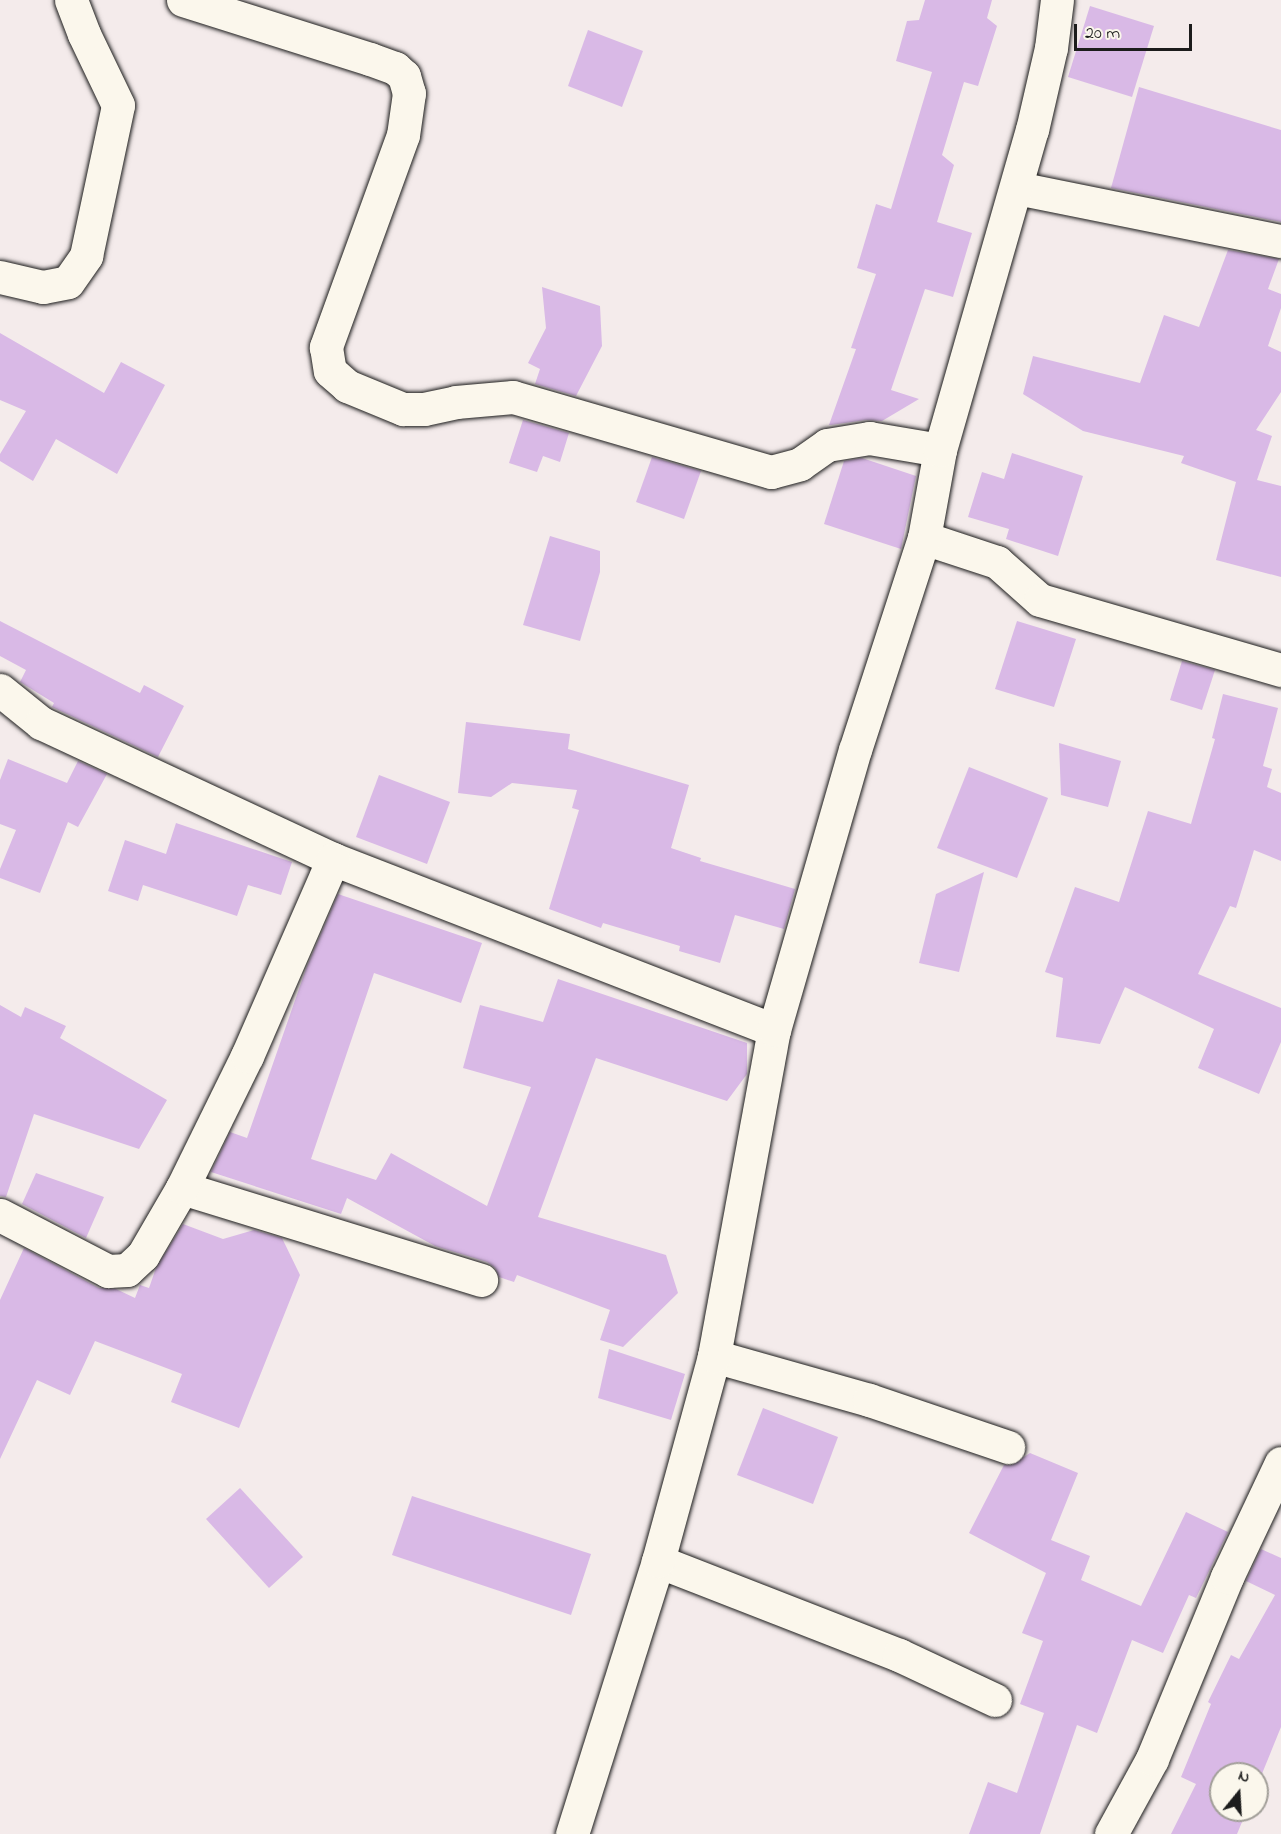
<!DOCTYPE html>
<html>
<head>
<meta charset="utf-8">
<style>
	body { margin:0 }
	#map { position:relative; width:1281px; height:1834px; overflow:hidden; background:#f4ebeb; font-family:"Indie Flower",sans-serif }
	div>[style] { position:absolute }
	.building>* { inset:0; background:#d9b9e6 }
	.roads { filter:drop-shadow(0 0 2px #1c1c1c) drop-shadow(0 0 2px #1c1c1c) }
	.minor>* { height:33px; margin:-16.5px; padding:0 16.5px; transform-origin:16.5px; border-radius:16.5px; background:#fbf7ec }
	span { translate:-50% -50%; white-space:nowrap; text-align:center; line-height:1.15; -webkit-text-stroke:5px #fbf7ec; paint-order:stroke }
	.north { position:absolute; left:1209px; top:1762px; width:60px; height:60px; box-sizing:border-box; background:#fbf7ec; border:2px solid #a29f99; border-radius:50%; rotate:18deg; font-size:16px; font-weight:700; line-height:24px; text-align:center; color:#1c1c1c }
	.north::after { content:''; display:block; margin:auto; width:21px; height:27px; background:#1c1c1c; clip-path:polygon(50% 0,100% 100%,50% 72%,0 100%) }
	.scale { position:absolute; left:1074px; top:24px; width:118px; height:27px; box-sizing:border-box; border:3px solid #1c1c1c; border-top:0; padding-left:8px; font-size:18px; line-height:21px; white-space:nowrap; color:#1c1c1c; -webkit-text-stroke:4px #fbf7ec; paint-order:stroke }
</style>
</head>
<body>
<div id="map">
	<div class="building">
		<i style="clip-path:polygon(925px 0,992px 0,987px 18px,997px 26px,978px 86px,964px 82px,942px 155px,954px 165px,937px 222px,972px 233px,953px 297px,925px 289px,891px 390px,919px 399px,882px 421px,866px 420px,831px 425px,829px 425px,856px 349px,851px 348px,876px 274px,857px 268px,876px 204px,891px 209px,932px 72px,896px 61px,907px 21px,919px 20px)"></i>
		<i style="clip-path:polygon(1090px 6px,1154px 26px,1132px 97px,1068px 77px)"></i>
		<i style="clip-path:polygon(588px 30px,643px 51px,622px 107px,568px 86px)"></i>
		<i style="clip-path:polygon(1139px 87px,1281px 130px,1281px 222px,1111px 188px)"></i>
		<i style="clip-path:polygon(1228px 250px,1279px 259px,1268px 289px,1281px 294px,1281px 308px,1268px 346px,1281px 352px,1281px 392px,1256px 430px,1272px 436px,1257px 480px,1281px 486px,1281px 577px,1216px 560px,1236px 482px,1181px 463px,1184px 456px,1083px 431px,1023px 394px,1033px 356px,1140px 383px,1164px 315px,1199px 327px)"></i>
		<i style="clip-path:polygon(542px 287px,600px 306px,602px 346px,576px 396px,535px 384px,540px 369px,528px 363px,546px 328px)"></i>
		<i style="clip-path:polygon(0 333px,104px 393px,121px 362px,165px 385px,117px 474px,56px 439px,33px 481px,0 461px,0 454px,26px 411px,0 400px)"></i>
		<i style="clip-path:polygon(523px 420px,569px 433px,560px 462px,543px 456px,537px 472px,509px 463px)"></i>
		<i style="clip-path:polygon(1012px 453px,1083px 476px,1058px 556px,1006px 539px,1009px 529px,968px 517px,982px 472px,1004px 479px)"></i>
		<i style="clip-path:polygon(652px 457px,701px 471px,684px 519px,636px 502px)"></i>
		<i style="clip-path:polygon(862px 458px,916px 476px,901px 549px,824px 524px,844px 461px)"></i>
		<i style="clip-path:polygon(550px 536px,600px 551px,600px 572px,580px 641px,523px 625px)"></i>
		<i style="clip-path:polygon(0 621px,140px 693px,144px 685px,184px 706px,158px 757px,52px 707px,54px 703px,20px 682px,26px 670px,0 656px)"></i>
		<i style="clip-path:polygon(1017px 621px,1076px 639px,1054px 707px,995px 689px)"></i>
		<i style="clip-path:polygon(1182px 661px,1215px 670px,1202px 710px,1170px 700px)"></i>
		<i style="clip-path:polygon(1223px 694px,1278px 708px,1263px 766px,1272px 769px,1267px 787px,1281px 793px,1281px 861px,1254px 850px,1236px 908px,1230px 906px,1198px 974px,1281px 1008px,1281px 1042px,1259px 1094px,1198px 1068px,1214px 1029px,1125px 987px,1100px 1044px,1056px 1037px,1063px 978px,1045px 972px,1075px 887px,1119px 902px,1148px 811px,1191px 824px,1215px 739px,1212px 738px)"></i>
		<i style="clip-path:polygon(466px 722px,570px 734px,568px 749px,689px 785px,671px 848px,701px 858px,700px 861px,795px 889px,784px 929px,735px 915px,720px 963px,679px 951px,680px 946px,603px 923px,601px 928px,549px 909px,579px 810px,572px 808px,577px 790px,512px 783px,491px 797px,458px 793px)"></i>
		<i style="clip-path:polygon(1059px 743px,1121px 761px,1108px 807px,1061px 795px)"></i>
		<i style="clip-path:polygon(8px 759px,67px 783px,78px 761px,107px 774px,78px 827px,68px 822px,40px 893px,0 878px,0 869px,16px 830px,0 824px,0 780px)"></i>
		<i style="clip-path:polygon(969px 767px,1048px 798px,1017px 878px,937px 848px)"></i>
		<i style="clip-path:polygon(379px 775px,450px 802px,427px 864px,356px 837px)"></i>
		<i style="clip-path:polygon(176px 823px,292px 862px,281px 895px,248px 885px,237px 916px,143px 885px,138px 901px,108px 891px,125px 840px,166px 854px)"></i>
		<i style="clip-path:polygon(984px 872px,959px 972px,919px 963px,936px 894px)"></i>
		<i style="clip-path:polygon(338px 894px,482px 943px,461px 1003px,374px 973px,311px 1159px,376px 1180px,391px 1153px,487px 1206px,531px 1087px,463px 1068px,480px 1005px,543px 1022px,558px 979px,747px 1043px,747px 1074px,727px 1101px,596px 1058px,538px 1217px,666px 1255px,678px 1293px,623px 1347px,600px 1340px,610px 1310px,517px 1275px,514px 1282px,499px 1277px,495px 1268px,487px 1262px,435px 1246px,347px 1198px,341px 1214px,211px 1172px,230px 1132px,247px 1138px,307px 966px)"></i>
		<i style="clip-path:polygon(0 1005px,21px 1017px,25px 1007px,66px 1026px,60px 1038px,167px 1100px,139px 1149px,34px 1114px,6px 1197px,0 1196px)"></i>
		<i style="clip-path:polygon(36px 1173px,104px 1197px,86px 1238px,22px 1204px)"></i>
		<i style="clip-path:polygon(183px 1224px,223px 1239px,254px 1230px,282px 1238px,300px 1275px,239px 1428px,171px 1402px,182px 1374px,95px 1341px,70px 1395px,37px 1380px,0 1459px,0 1300px,24px 1248px,99px 1288px,116px 1289px,135px 1298px,140px 1285px,149px 1288px,156px 1268px)"></i>
		<i style="clip-path:polygon(609px 1349px,685px 1374px,671px 1420px,598px 1398px)"></i>
		<i style="clip-path:polygon(763px 1408px,838px 1437px,813px 1504px,737px 1475px)"></i>
		<i style="clip-path:polygon(1030px 1453px,1078px 1473px,1051px 1540px,1090px 1556px,1081px 1580px,1141px 1606px,1186px 1512px,1228px 1532px,1196px 1598px,1189px 1595px,1163px 1653px,1132px 1640px,1097px 1733px,1077px 1725px,1040px 1834px,969px 1834px,988px 1782px,1017px 1793px,1044px 1713px,1020px 1704px,1043px 1641px,1022px 1633px,1046px 1573px,969px 1533px,1004px 1465px,1012px 1465px)"></i>
		<i style="clip-path:polygon(240px 1488px,303px 1557px,269px 1588px,206px 1519px)"></i>
		<i style="clip-path:polygon(412px 1496px,591px 1554px,571px 1615px,392px 1555px)"></i>
		<i style="clip-path:polygon(1261px 1549px,1281px 1558px,1281px 1727px,1257px 1786px,1257px 1774px,1221px 1774px,1221px 1810px,1247px 1810px,1237px 1834px,1171px 1834px,1196px 1784px,1181px 1777px,1211px 1704px,1208px 1702px,1231px 1655px,1239px 1659px,1275px 1595px,1246px 1581px)"></i>
	</div>
	<div class="roads">
		<div class="minor">
			<i style="left:183px;top:0;width:196px;rotate:17.5deg"></i>
			<i style="left:370px;top:59px;width:27px;rotate:20deg"></i>
			<i style="left:395px;top:68px;width:12px;rotate:42deg"></i>
			<i style="left:404px;top:76px;width:18px;rotate:74deg"></i>
			<i style="left:409px;top:93px;width:42px;rotate:98.1deg"></i>
			<i style="left:403px;top:135px;width:226px;rotate:110deg"></i>
			<i style="left:326px;top:347px;width:24px;rotate:81deg"></i>
			<i style="left:330px;top:371px;width:23px;rotate:41deg"></i>
			<i style="left:347px;top:386px;width:61px;rotate:22.3deg"></i>
			<i style="left:403px;top:409px;width:21px"></i>
			<i style="left:424px;top:409px;width:33px;rotate:-12deg"></i>
			<i style="left:456px;top:402px;width:57px;rotate:-5deg"></i>
			<i style="left:513px;top:397px;width:269px;rotate:16.2deg"></i>
			<i style="left:771px;top:472px;width:30px;rotate:-15deg"></i>
			<i style="left:800px;top:464px;width:33px;rotate:-35deg"></i>
			<i style="left:827px;top:445px;width:43px;rotate:-9.5deg"></i>
			<i style="left:869px;top:438px;width:72px;rotate:9.6deg"></i>
			<i style="left:1017px;top:188px;width:269px;rotate:11.4deg"></i>
			<i style="left:0;top:277px;width:44px;rotate:13.1deg"></i>
			<i style="left:43px;top:287px;width:25px;rotate:-11deg"></i>
			<i style="left:68px;top:282px;width:32px;rotate:-55deg"></i>
			<i style="left:86px;top:256px;width:154px;rotate:-78deg"></i>
			<i style="left:118px;top:105px;width:79px;rotate:-115.6deg"></i>
			<i style="left:84px;top:34px;width:36px;rotate:-111deg"></i>
			<i style="left:924px;top:538px;width:77px;rotate:18.2deg"></i>
			<i style="left:997px;top:562px;width:57px;rotate:41.5deg"></i>
			<i style="left:1040px;top:600px;width:251px;rotate:16.2deg"></i>
			<i style="left:0;top:690px;width:53px;rotate:38.8deg"></i>
			<i style="left:41px;top:723px;width:322px;rotate:25deg"></i>
			<i style="left:333px;top:859px;width:473px;rotate:21.2deg"></i>
			<i style="left:182px;top:1188px;width:313px;rotate:17.1deg"></i>
			<i style="left:0;top:1215px;width:122px;rotate:27.4deg"></i>
			<i style="left:108px;top:1271px;width:19px;rotate:-3deg"></i>
			<i style="left:127px;top:1270px;width:22px;rotate:-43deg"></i>
			<i style="left:143px;top:1255px;width:78px;rotate:-59.8deg"></i>
			<i style="left:182px;top:1188px;width:147px;rotate:-63.8deg"></i>
			<i style="left:247px;top:1056px;width:215px;rotate:-66.4deg"></i>
			<i style="left:714px;top:1356px;width:161px;rotate:15.8deg"></i>
			<i style="left:869px;top:1400px;width:147px;rotate:18.7deg"></i>
			<i style="left:658px;top:1561px;width:259px;rotate:21.3deg"></i>
			<i style="left:899px;top:1655px;width:106px;rotate:25.1deg"></i>
			<i style="left:572px;top:1834px;width:286px;rotate:-72.5deg"></i>
			<i style="left:658px;top:1561px;width:213px;rotate:-74.7deg"></i>
			<i style="left:714px;top:1356px;width:331px;rotate:-79.6deg"></i>
			<i style="left:774px;top:1030px;width:291px;rotate:-73.9deg"></i>
			<i style="left:855px;top:750px;width:223px;rotate:-72deg"></i>
			<i style="left:924px;top:538px;width:89px;rotate:-79.7deg"></i>
			<i style="left:940px;top:450px;width:333px;rotate:-74deg"></i>
			<i style="left:1032px;top:130px;width:84px;rotate:-77deg"></i>
			<i style="left:1051px;top:48px;width:48px;rotate:-82.9deg"></i>
			<i style="left:1111px;top:1834px;width:85px;rotate:-61.3deg"></i>
			<i style="left:1152px;top:1759px;width:197px;rotate:-67.6deg"></i>
			<i style="left:1227px;top:1577px;width:126px;rotate:-64.7deg"></i>
		</div>
	</div>
	<div class="north">N</div>
	<div class="scale">20 m</div>
</div>
</body>
</html>
